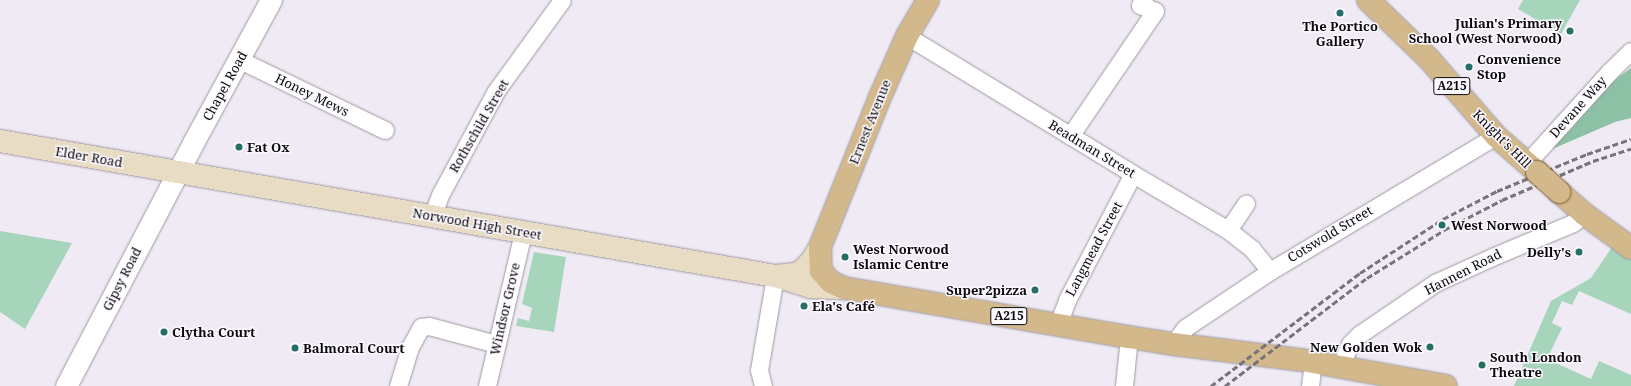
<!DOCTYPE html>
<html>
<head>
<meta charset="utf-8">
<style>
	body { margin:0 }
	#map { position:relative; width:1631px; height:386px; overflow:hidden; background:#efeaf3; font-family:"Noto Serif",serif }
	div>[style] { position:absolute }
	.green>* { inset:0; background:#a7d5bc }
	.forest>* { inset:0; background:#8cc1a5 }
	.roads { filter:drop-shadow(0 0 1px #9e99a2) drop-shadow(0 0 1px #9e99a2) }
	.minor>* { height:17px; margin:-8.5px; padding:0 8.5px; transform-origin:8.5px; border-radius:8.5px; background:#fff }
	.tertiary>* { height:21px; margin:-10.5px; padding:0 10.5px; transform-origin:10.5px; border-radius:10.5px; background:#fff }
	.secondary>* { height:22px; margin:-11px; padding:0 11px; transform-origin:11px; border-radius:11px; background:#e9dcc5 }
	.primary>* { height:22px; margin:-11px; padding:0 11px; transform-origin:11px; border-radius:11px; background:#d3b88c }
	.rail>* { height:3px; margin-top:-1.5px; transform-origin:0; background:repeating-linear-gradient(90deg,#78747a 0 6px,transparent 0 9px) }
	.bridges { filter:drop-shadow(0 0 1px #7a5d2e) drop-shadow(0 0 1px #7a5d2e) }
	.primary-bridge>* { height:22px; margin:-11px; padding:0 11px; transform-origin:11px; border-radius:11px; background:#d3b88c }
	.dots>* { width:11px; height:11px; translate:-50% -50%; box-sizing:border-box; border:2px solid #fbf8fe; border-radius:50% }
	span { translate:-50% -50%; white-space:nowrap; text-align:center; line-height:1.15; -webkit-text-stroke:3px #fbf8fe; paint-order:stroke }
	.shield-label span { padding:1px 3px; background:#fbf8fe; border:1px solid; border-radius:3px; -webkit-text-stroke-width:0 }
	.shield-label { font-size:12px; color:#0c0a0e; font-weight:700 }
	.poi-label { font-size:13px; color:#0c0a0e; font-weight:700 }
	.right { translate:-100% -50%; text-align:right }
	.left { translate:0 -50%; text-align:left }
	.street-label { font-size:13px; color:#0c0a0e }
</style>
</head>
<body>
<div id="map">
	<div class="green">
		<i style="clip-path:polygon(1523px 0,1580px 0,1561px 34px,1518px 9px)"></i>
		<i style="clip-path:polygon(0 231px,72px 243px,25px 329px,0 312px)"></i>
		<i style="clip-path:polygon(1614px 244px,1631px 258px,1631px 314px,1579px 291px,1572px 305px,1562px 301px,1552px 323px,1562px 328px,1547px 359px,1591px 379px,1599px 361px,1631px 375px,1631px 386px,1514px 386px,1551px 301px,1591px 278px)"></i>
		<i style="clip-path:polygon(534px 252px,566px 257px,554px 332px,516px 326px,518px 318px,529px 321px,532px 308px,522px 304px)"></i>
	</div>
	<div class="forest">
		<i style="clip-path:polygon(1631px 68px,1631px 118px,1615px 122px,1543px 153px,1609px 84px)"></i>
	</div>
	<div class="roads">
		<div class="minor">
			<i style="left:907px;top:36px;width:265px;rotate:31.4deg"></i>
			<i style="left:1133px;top:174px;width:110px;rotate:30.5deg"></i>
			<i style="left:1228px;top:230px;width:31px;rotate:38deg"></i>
			<i style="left:1252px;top:249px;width:28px;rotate:51deg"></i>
			<i style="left:240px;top:60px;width:161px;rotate:25.8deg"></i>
			<i style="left:1070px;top:136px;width:151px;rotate:-55.8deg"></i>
			<i style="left:1155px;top:11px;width:16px;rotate:-158deg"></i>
			<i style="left:1140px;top:5px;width:6px;rotate:-51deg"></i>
			<i style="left:1526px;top:164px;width:124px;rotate:-47.9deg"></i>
			<i style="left:1609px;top:72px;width:30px;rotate:-44deg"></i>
			<i style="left:432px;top:217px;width:23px;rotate:-70deg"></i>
			<i style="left:440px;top:195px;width:118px;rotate:-61.7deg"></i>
			<i style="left:496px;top:91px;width:112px;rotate:-54deg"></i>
			<i style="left:1228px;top:230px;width:32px;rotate:-56deg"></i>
			<i style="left:1058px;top:324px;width:26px;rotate:-69deg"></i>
			<i style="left:1067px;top:300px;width:142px;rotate:-62.4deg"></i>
			<i style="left:1173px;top:344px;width:20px;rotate:-53deg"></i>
			<i style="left:1185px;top:328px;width:102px;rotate:-33.8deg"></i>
			<i style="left:1270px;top:271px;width:263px;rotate:-30.9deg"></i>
			<i style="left:1342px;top:368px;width:10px;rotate:-79deg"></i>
			<i style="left:1344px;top:358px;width:15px;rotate:-67deg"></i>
			<i style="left:1350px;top:344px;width:14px;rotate:-45deg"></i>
			<i style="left:1360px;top:334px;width:91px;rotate:-34.2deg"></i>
			<i style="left:1435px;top:283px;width:63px;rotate:-24.5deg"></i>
			<i style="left:1492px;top:257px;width:88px;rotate:-22.8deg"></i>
			<i style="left:1573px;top:223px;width:14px;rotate:-39deg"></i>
			<i style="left:398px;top:386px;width:41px;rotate:-72.9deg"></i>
			<i style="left:410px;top:347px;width:23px;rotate:-61deg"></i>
			<i style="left:421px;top:327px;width:8px;rotate:-7deg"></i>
			<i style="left:429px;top:326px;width:69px;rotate:15deg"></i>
			<i style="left:487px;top:386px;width:157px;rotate:-76.8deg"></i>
			<i style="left:763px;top:386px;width:16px;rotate:-104deg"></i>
			<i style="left:759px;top:370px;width:95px;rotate:-80.3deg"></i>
			<i style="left:1124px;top:386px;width:49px;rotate:-84.2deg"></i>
			<i style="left:1310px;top:386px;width:24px;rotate:-83deg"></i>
		</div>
		<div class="tertiary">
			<i style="left:66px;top:386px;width:276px;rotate:-62.4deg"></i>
			<i style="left:194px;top:141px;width:161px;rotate:-61.4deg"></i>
		</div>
		<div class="secondary">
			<i style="left:0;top:141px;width:787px;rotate:9.88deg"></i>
			<i style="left:775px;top:276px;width:37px;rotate:17deg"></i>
			<i style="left:810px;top:287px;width:34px;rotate:2deg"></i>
			<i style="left:776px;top:276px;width:19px;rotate:-6deg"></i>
			<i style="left:795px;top:274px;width:8px;rotate:-23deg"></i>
			<i style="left:802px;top:271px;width:16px;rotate:-47deg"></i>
			<i style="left:813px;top:259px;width:14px;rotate:-60deg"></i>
		</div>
		<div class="primary">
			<i style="left:928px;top:0;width:42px;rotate:120.3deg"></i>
			<i style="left:907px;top:36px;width:67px;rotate:113.9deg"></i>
			<i style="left:880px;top:97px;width:162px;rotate:111.8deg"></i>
			<i style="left:820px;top:247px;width:24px;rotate:88deg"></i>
			<i style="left:821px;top:271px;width:15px;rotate:48deg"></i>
			<i style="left:831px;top:282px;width:14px;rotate:25deg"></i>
			<i style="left:844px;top:288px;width:289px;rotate:9.8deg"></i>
			<i style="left:1129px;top:337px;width:45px;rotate:9deg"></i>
			<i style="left:1173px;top:344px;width:130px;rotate:7.1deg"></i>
			<i style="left:1302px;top:360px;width:146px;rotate:10.2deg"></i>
			<i style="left:1368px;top:0;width:85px;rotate:44deg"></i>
			<i style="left:1429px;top:59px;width:102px;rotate:49deg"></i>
			<i style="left:1496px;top:136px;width:55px;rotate:41.3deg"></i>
			<i style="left:1559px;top:192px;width:33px;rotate:41deg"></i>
			<i style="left:1584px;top:214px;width:58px;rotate:35.9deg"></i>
		</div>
	</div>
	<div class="rail">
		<i style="left:1211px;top:386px;width:187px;rotate:-37.2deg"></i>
		<i style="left:1360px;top:273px;width:99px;rotate:-33deg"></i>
		<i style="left:1443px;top:219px;width:61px;rotate:-27.4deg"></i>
		<i style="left:1497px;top:191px;width:97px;rotate:-22.3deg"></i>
		<i style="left:1587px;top:154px;width:46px;rotate:-18.8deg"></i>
		<i style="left:1225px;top:386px;width:178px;rotate:-37.3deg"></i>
		<i style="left:1367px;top:278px;width:91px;rotate:-31.9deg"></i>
		<i style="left:1444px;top:230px;width:65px;rotate:-27.3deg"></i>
		<i style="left:1502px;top:200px;width:99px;rotate:-23.2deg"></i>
		<i style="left:1593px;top:161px;width:40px;rotate:-18deg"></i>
	</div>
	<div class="bridges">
		<div class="primary-bridge">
			<i style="left:1537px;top:172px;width:30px;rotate:42deg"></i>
		</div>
	</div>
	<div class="dots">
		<i style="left:1340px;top:13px;background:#256e67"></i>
		<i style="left:1570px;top:31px;background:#256e67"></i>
		<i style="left:1469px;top:67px;background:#256e67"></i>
		<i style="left:239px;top:147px;background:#256e67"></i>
		<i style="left:1442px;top:225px;background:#256e67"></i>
		<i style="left:1579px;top:252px;background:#256e67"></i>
		<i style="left:845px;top:257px;background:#256e67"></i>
		<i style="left:1035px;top:290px;background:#256e67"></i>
		<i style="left:804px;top:306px;background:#256e67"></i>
		<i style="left:164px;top:332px;background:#256e67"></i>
		<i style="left:1430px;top:347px;background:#256e67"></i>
		<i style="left:295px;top:348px;background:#256e67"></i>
		<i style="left:1482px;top:365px;background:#256e67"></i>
	</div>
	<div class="shield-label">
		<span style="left:1452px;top:86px">A215</span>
		<span style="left:1009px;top:316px">A215</span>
	</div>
	<div class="poi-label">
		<span class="right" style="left:1562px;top:31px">Julian's Primary<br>School (West Norwood)</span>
		<span style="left:1340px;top:34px">The Portico<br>Gallery</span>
		<span class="left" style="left:1477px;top:67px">Convenience<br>Stop</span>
		<span class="left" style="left:247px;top:147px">Fat Ox</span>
		<span class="left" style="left:1451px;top:225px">West Norwood</span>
		<span class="left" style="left:853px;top:257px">West Norwood<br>Islamic Centre</span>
		<span class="right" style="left:1571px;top:252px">Delly's</span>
		<span class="right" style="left:1027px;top:290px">Super2pizza</span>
		<span class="left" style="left:812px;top:306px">Ela's Café</span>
		<span class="left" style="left:172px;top:332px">Clytha Court</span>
		<span class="right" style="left:1422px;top:347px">New Golden Wok</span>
		<span class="left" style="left:303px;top:348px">Balmoral Court</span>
		<span class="left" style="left:1490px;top:365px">South London<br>Theatre</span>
	</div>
	<div class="street-label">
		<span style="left:225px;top:86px;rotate:-61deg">Chapel Road</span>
		<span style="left:312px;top:95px;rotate:26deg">Honey Mews</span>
		<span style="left:1578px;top:107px;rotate:-48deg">Devane Way</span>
		<span style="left:870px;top:122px;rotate:-68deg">Ernest Avenue</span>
		<span style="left:479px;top:126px;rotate:-60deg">Rothschild Street</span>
		<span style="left:1502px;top:139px;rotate:45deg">Knight's Hill</span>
		<span style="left:1092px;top:149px;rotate:31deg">Beadman Street</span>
		<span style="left:89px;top:157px;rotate:10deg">Elder Road</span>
		<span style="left:477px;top:224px;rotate:10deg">Norwood High Street</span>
		<span style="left:1330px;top:234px;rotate:-31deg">Cotswold Street</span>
		<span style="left:1094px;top:249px;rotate:-62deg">Langmead Street</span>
		<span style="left:1463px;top:272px;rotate:-27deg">Hannen Road</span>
		<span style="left:122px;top:279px;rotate:-63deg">Gipsy Road</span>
		<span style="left:505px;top:309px;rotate:-77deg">Windsor Grove</span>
	</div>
</div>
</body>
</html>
